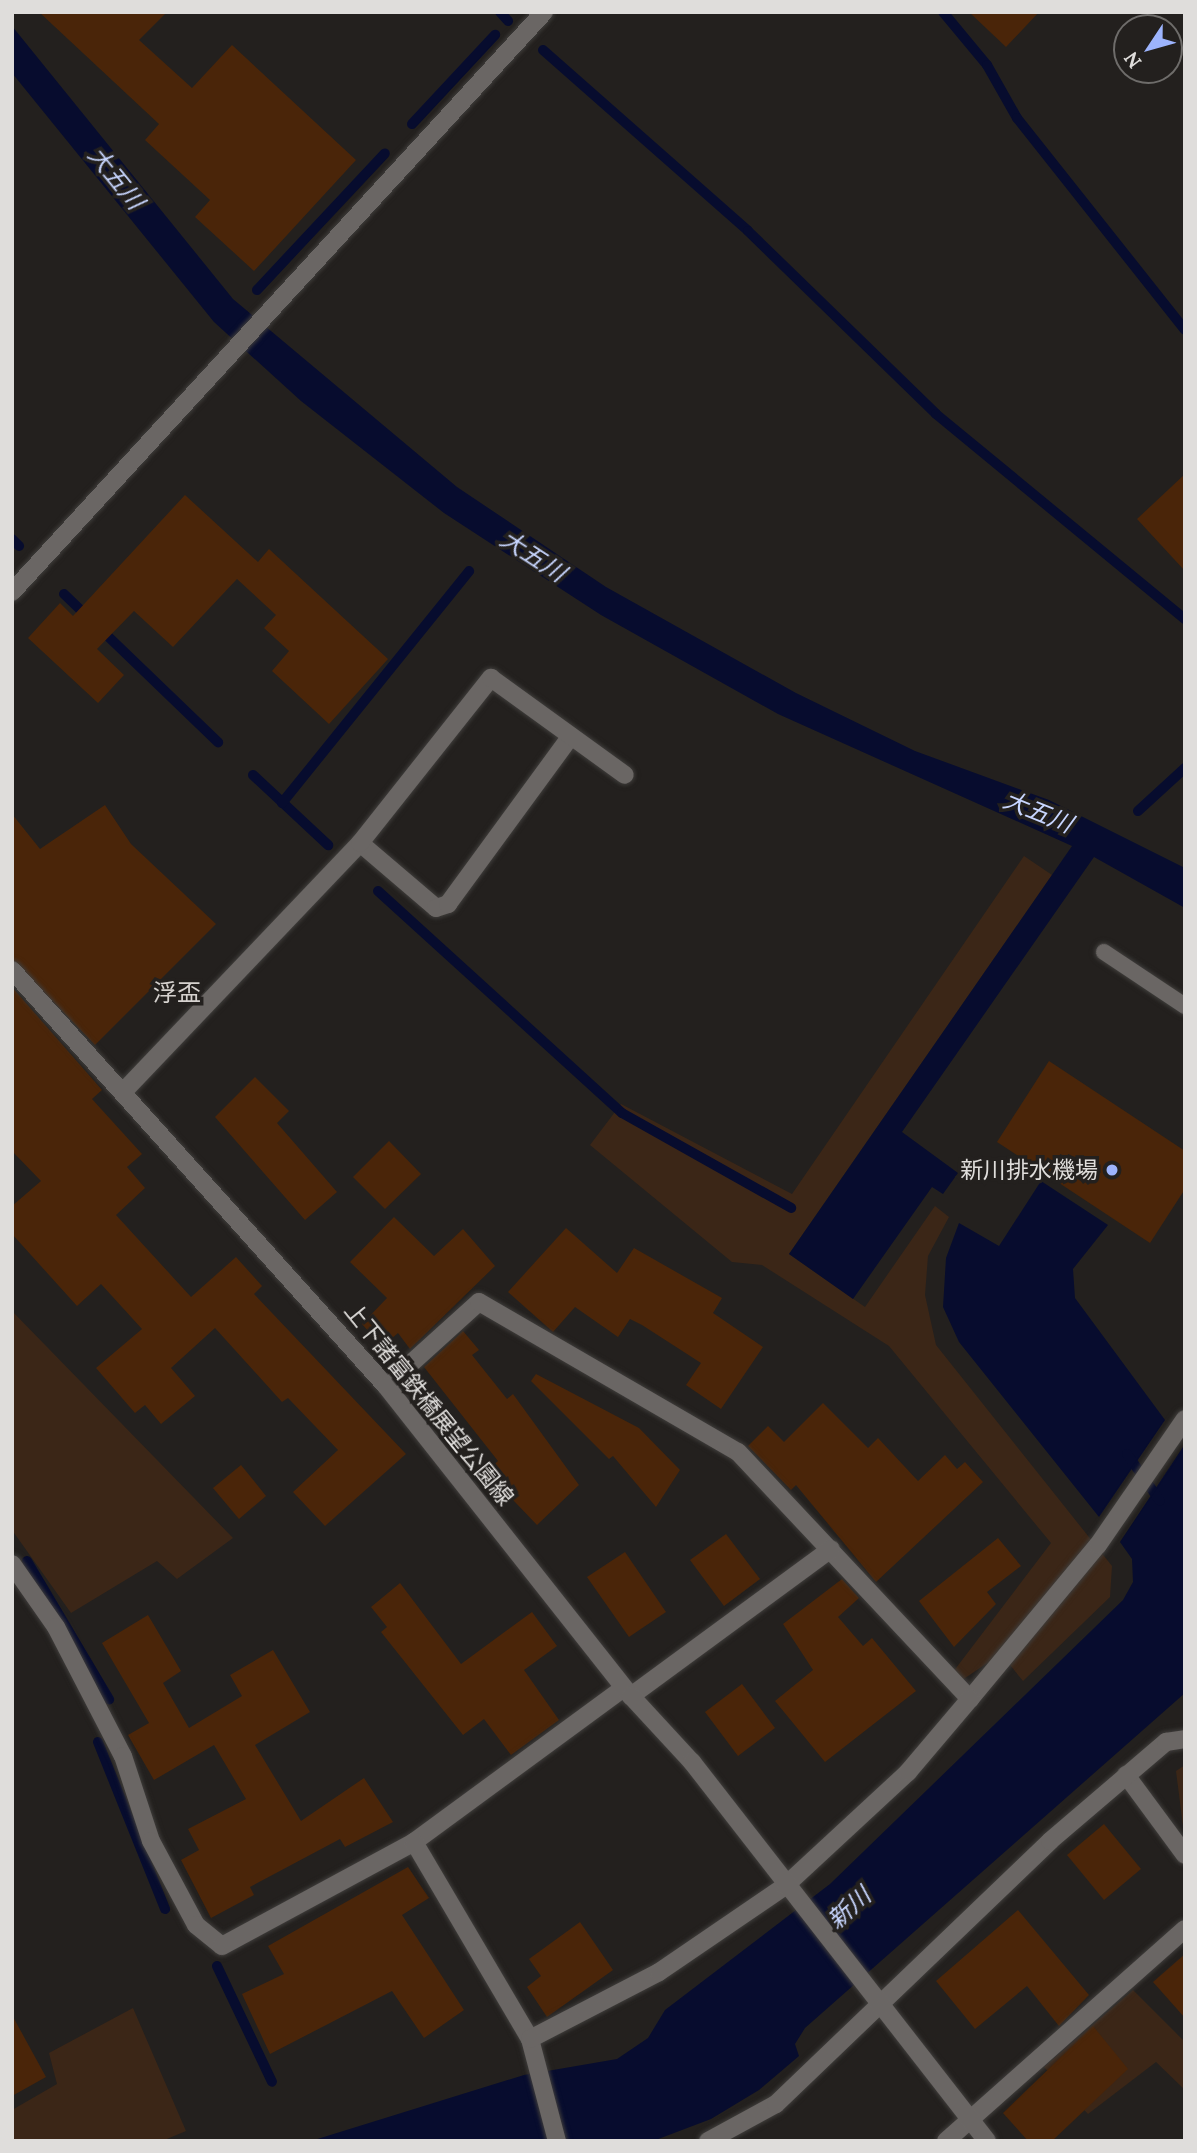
<!DOCTYPE html>
<html>
<head>
<meta charset="utf-8">
<style>
	body { margin:0 }
	#map { position:relative; width:1197px; height:2153px; overflow:hidden; background:#23201e; font-family:Lora,"Noto Sans JP",serif }
	div>[style] { position:absolute }
	.green>* { inset:0; background:#3b2617 }
	.water>* { inset:0; background:#070c2e }
	.stream>* { height:10px; margin:-5px; padding:0 5px; transform-origin:5px; border-radius:5px; background:#070c2e }
	.building>* { inset:0; background:#4a2509 }
	.roads { filter:drop-shadow(0 0 2px #3f3d3b) drop-shadow(0 0 2px #3f3d3b) }
	.service>* { height:16px; margin:-8px; padding:0 8px; transform-origin:8px; border-radius:8px; background:#6a6664 }
	.minor>* { height:18px; margin:-9px; padding:0 9px; transform-origin:9px; border-radius:9px; background:#6a6664 }
	.tertiary>* { height:18px; margin:-9px; padding:0 9px; transform-origin:9px; border-radius:9px; background:#6a6664 }
	.dots>* { width:19px; height:19px; translate:-50% -50%; box-sizing:border-box; border:4px solid #23201e; border-radius:50% }
	span { translate:-50% -50%; white-space:nowrap; text-align:center; line-height:1.15; -webkit-text-stroke:7px #23201e; paint-order:stroke }
	.poi-label { font-size:23px; color:#dfdddb }
	.right { translate:-100% -50%; text-align:right }
	.street-label { font-size:23px; color:#dfdddb }
	.water-label { font-size:24px; color:#c8d6ff; font-style:italic }
	.neighbourhood-label { font-size:24px; color:#d6d2cf }
	.frame { position:absolute; inset:0; border:14px solid #dfdddb; pointer-events:none }
	.north { position:absolute; left:1113px; top:14px; width:70px; height:70px; box-sizing:border-box; background:#23201e; border:2px solid #6e6c6a; border-radius:50%; rotate:234deg; font-size:19px; font-weight:700; line-height:28px; text-align:center; color:#dfdddb }
	.north::after { content:''; display:block; margin:auto; width:24px; height:32px; background:#9db4fd; clip-path:polygon(50% 0,100% 100%,50% 72%,0 100%) }
</style>
</head>
<body>
<div id="map">
	<div class="green">
		<i style="clip-path:polygon(1024px 856px,1052px 875px,789px 1254px,865px 1307px,935px 1206px,949px 1217px,928px 1256px,925px 1295px,936px 1345px,1112px 1566px,1110px 1597px,1023px 1681px,1001px 1654px,962px 1680px,953px 1672px,1051px 1543px,889px 1346px,762px 1265px,732px 1262px,590px 1145px,621px 1104px,792px 1194px)"></i>
		<i style="clip-path:polygon(12px 1311px,233px 1538px,177px 1579px,157px 1561px,71px 1613px,12px 1530px)"></i>
		<i style="clip-path:polygon(1185px 1765px,1185px 1825px,1183px 1826px,1176px 1771px)"></i>
		<i style="clip-path:polygon(1133px 1990px,1185px 2042px,1185px 2090px,1156px 2062px,1088px 2114px,1044px 2067px)"></i>
		<i style="clip-path:polygon(133px 2008px,186px 2131px,162px 2141px,12px 2141px,12px 2110px,57px 2084px,49px 2053px)"></i>
	</div>
	<div class="water">
		<i style="clip-path:polygon(12px 26px,233px 299px,457px 487px,606px 587px,796px 693px,915px 751px,1049px 800px,1185px 868px,1185px 908px,1094px 857px,902px 1132px,958px 1173px,943px 1194px,932px 1187px,853px 1299px,789px 1254px,1072px 846px,778px 714px,601px 615px,444px 513px,301px 401px,214px 322px,12px 73px)"></i>
		<i style="clip-path:polygon(1041px 1181px,1108px 1225px,1073px 1269px,1075px 1298px,1165px 1420px,1099px 1517px,959px 1342px,943px 1307px,946px 1258px,959px 1223px,999px 1246px)"></i>
		<i style="clip-path:polygon(1185px 1444px,1185px 1693px,805px 2028px,795px 2044px,799px 2056px,759px 2090px,711px 2119px,653px 2141px,311px 2141px,524px 2075px,617px 2059px,648px 2038px,665px 2010px,830px 1884px,1123px 1600px,1133px 1582px,1132px 1559px,1120px 1542px)"></i>
	</div>
	<div class="stream">
		<i style="left:500px;top:12px;width:12px;rotate:48deg"></i>
		<i style="left:943px;top:12px;width:69px;rotate:50.3deg"></i>
		<i style="left:987px;top:65px;width:61px;rotate:60.5deg"></i>
		<i style="left:1017px;top:118px;width:270px;rotate:51.6deg"></i>
		<i style="left:543px;top:50px;width:273px;rotate:41.4deg"></i>
		<i style="left:748px;top:231px;width:262px;rotate:44.2deg"></i>
		<i style="left:936px;top:414px;width:323px;rotate:39.5deg"></i>
		<i style="left:412px;top:124px;width:122px;rotate:-47deg"></i>
		<i style="left:257px;top:290px;width:187px;rotate:-46.9deg"></i>
		<i style="left:12px;top:539px;width:10px;rotate:45deg"></i>
		<i style="left:64px;top:594px;width:214px;rotate:43.9deg"></i>
		<i style="left:253px;top:775px;width:103px;rotate:43deg"></i>
		<i style="left:282px;top:803px;width:298px;rotate:-51.1deg"></i>
		<i style="left:1138px;top:811px;width:64px;rotate:-42.5deg"></i>
		<i style="left:378px;top:891px;width:330px;rotate:42.3deg"></i>
		<i style="left:622px;top:1113px;width:194px;rotate:29.3deg"></i>
		<i style="left:1127px;top:1454px;width:57px;rotate:54.9deg"></i>
		<i style="left:27px;top:1561px;width:161px;rotate:59.3deg"></i>
		<i style="left:98px;top:1742px;width:180px;rotate:68.1deg"></i>
		<i style="left:217px;top:1966px;width:128px;rotate:64.6deg"></i>
	</div>
	<div class="building">
		<i style="clip-path:polygon(39px 12px,167px 12px,139px 40px,192px 88px,232px 45px,356px 160px,254px 271px,195px 217px,210px 200px,145px 140px,159px 124px)"></i>
		<i style="clip-path:polygon(969px 12px,1039px 12px,1006px 47px)"></i>
		<i style="clip-path:polygon(1185px 474px,1185px 571px,1137px 519px)"></i>
		<i style="clip-path:polygon(185px 495px,258px 562px,269px 549px,388px 659px,329px 724px,272px 671px,289px 651px,264px 628px,276px 615px,237px 579px,173px 647px,134px 611px,97px 649px,124px 675px,98px 703px,28px 638px,60px 603px,73px 616px)"></i>
		<i style="clip-path:polygon(105px 805px,131px 844px,216px 924px,95px 1045px,12px 959px,12px 814px,40px 849px)"></i>
		<i style="clip-path:polygon(12px 987px,102px 1090px,92px 1099px,142px 1154px,127px 1167px,145px 1188px,116px 1215px,191px 1297px,236px 1257px,262px 1286px,254px 1294px,406px 1454px,325px 1526px,293px 1492px,338px 1450px,288px 1398px,282px 1402px,215px 1328px,171px 1368px,195px 1396px,161px 1424px,145px 1405px,135px 1413px,96px 1368px,142px 1329px,101px 1284px,77px 1306px,12px 1234px,12px 1206px,41px 1181px,12px 1151px)"></i>
		<i style="clip-path:polygon(1049px 1061px,1185px 1151px,1185px 1189px,1150px 1243px,997px 1142px)"></i>
		<i style="clip-path:polygon(255px 1077px,289px 1111px,277px 1123px,337px 1192px,305px 1220px,215px 1117px)"></i>
		<i style="clip-path:polygon(389px 1141px,421px 1174px,385px 1209px,353px 1177px)"></i>
		<i style="clip-path:polygon(394px 1217px,434px 1256px,463px 1229px,495px 1266px,410px 1349px,398px 1333px,382px 1347px,362px 1324px,387px 1298px,350px 1262px)"></i>
		<i style="clip-path:polygon(566px 1228px,617px 1273px,634px 1248px,722px 1298px,713px 1313px,763px 1347px,721px 1409px,686px 1385px,701px 1363px,642px 1325px,630px 1319px,618px 1337px,575px 1307px,553px 1332px,508px 1292px)"></i>
		<i style="clip-path:polygon(463px 1331px,479px 1350px,472px 1355px,507px 1399px,513px 1394px,579px 1485px,537px 1525px,486px 1472px,498px 1461px,424px 1367px)"></i>
		<i style="clip-path:polygon(536px 1374px,639px 1428px,680px 1470px,656px 1507px,613px 1456px,609px 1459px,531px 1381px)"></i>
		<i style="clip-path:polygon(823px 1403px,868px 1448px,878px 1438px,918px 1481px,945px 1455px,957px 1469px,965px 1462px,983px 1482px,876px 1582px,796px 1485px,791px 1490px,748px 1446px,768px 1426px,784px 1442px)"></i>
		<i style="clip-path:polygon(241px 1465px,266px 1496px,239px 1519px,213px 1488px)"></i>
		<i style="clip-path:polygon(726px 1534px,760px 1579px,724px 1606px,690px 1560px)"></i>
		<i style="clip-path:polygon(998px 1538px,1021px 1566px,987px 1592px,996px 1604px,954px 1647px,919px 1601px)"></i>
		<i style="clip-path:polygon(625px 1552px,666px 1612px,629px 1637px,587px 1577px)"></i>
		<i style="clip-path:polygon(842px 1579px,859px 1598px,838px 1617px,863px 1646px,872px 1638px,916px 1691px,825px 1762px,775px 1701px,813px 1670px,783px 1624px)"></i>
		<i style="clip-path:polygon(400px 1583px,461px 1664px,532px 1612px,557px 1646px,524px 1670px,559px 1720px,511px 1755px,484px 1719px,463px 1735px,381px 1632px,387px 1627px,371px 1607px)"></i>
		<i style="clip-path:polygon(148px 1615px,181px 1671px,163px 1683px,189px 1728px,242px 1696px,230px 1675px,273px 1650px,310px 1712px,255px 1745px,301px 1821px,364px 1778px,393px 1822px,345px 1847px,340px 1839px,250px 1887px,254px 1895px,211px 1918px,181px 1860px,199px 1850px,188px 1829px,246px 1799px,214px 1745px,154px 1780px,128px 1735px,149px 1723px,102px 1643px)"></i>
		<i style="clip-path:polygon(742px 1684px,775px 1728px,738px 1756px,705px 1712px)"></i>
		<i style="clip-path:polygon(1104px 1824px,1141px 1869px,1104px 1900px,1067px 1855px)"></i>
		<i style="clip-path:polygon(408px 1867px,429px 1898px,402px 1915px,464px 2010px,424px 2038px,392px 1991px,270px 2054px,242px 1994px,284px 1974px,268px 1946px)"></i>
		<i style="clip-path:polygon(1018px 1910px,1089px 1995px,1059px 2026px,1027px 1986px,975px 2029px,936px 1981px)"></i>
		<i style="clip-path:polygon(580px 1922px,613px 1970px,547px 2017px,527px 1987px,541px 1976px,529px 1959px)"></i>
		<i style="clip-path:polygon(1185px 1954px,1185px 2018px,1153px 1982px)"></i>
		<i style="clip-path:polygon(12px 2015px,46px 2077px,12px 2096px)"></i>
		<i style="clip-path:polygon(1093px 2026px,1128px 2069px,1052px 2141px,1028px 2141px,1003px 2113px)"></i>
	</div>
	<div class="roads">
		<div class="service">
			<i style="left:1104px;top:952px;width:97px;rotate:33.7deg"></i>
		</div>
		<div class="minor">
			<i style="left:360px;top:843px;width:100px;rotate:40.5deg"></i>
			<i style="left:436px;top:908px;width:13px;rotate:-18deg"></i>
			<i style="left:448px;top:904px;width:208px;rotate:-53.8deg"></i>
			<i style="left:124px;top:1091px;width:342px;rotate:-46.4deg"></i>
			<i style="left:360px;top:843px;width:211px;rotate:-51.6deg"></i>
			<i style="left:491px;top:678px;width:165px;rotate:35.9deg"></i>
			<i style="left:386px;top:1386px;width:125px;rotate:-42.1deg"></i>
			<i style="left:479px;top:1302px;width:299px;rotate:30.1deg"></i>
			<i style="left:738px;top:1452px;width:339px;rotate:46.8deg"></i>
			<i style="left:970px;top:1699px;width:200px;rotate:-50.3deg"></i>
			<i style="left:1098px;top:1545px;width:153px;rotate:-55.4deg"></i>
			<i style="left:12px;top:1564px;width:77px;rotate:55.1deg"></i>
			<i style="left:56px;top:1627px;width:145px;rotate:62.6deg"></i>
			<i style="left:123px;top:1756px;width:89px;rotate:71.8deg"></i>
			<i style="left:151px;top:1841px;width:95px;rotate:61.8deg"></i>
			<i style="left:196px;top:1925px;width:33px;rotate:39deg"></i>
			<i style="left:222px;top:1946px;width:218px;rotate:-28.4deg"></i>
			<i style="left:414px;top:1842px;width:260px;rotate:-36.3deg"></i>
			<i style="left:631px;top:1696px;width:248px;rotate:-36.3deg"></i>
			<i style="left:1126px;top:1775px;width:99px;rotate:53.6deg"></i>
			<i style="left:414px;top:1842px;width:229px;rotate:59.5deg"></i>
			<i style="left:530px;top:2039px;width:106px;rotate:75.2deg"></i>
			<i style="left:530px;top:2039px;width:145px;rotate:-27.4deg"></i>
			<i style="left:659px;top:1972px;width:153px;rotate:-34.3deg"></i>
			<i style="left:785px;top:1886px;width:168px;rotate:-42.8deg"></i>
			<i style="left:908px;top:1772px;width:96px;rotate:-49.7deg"></i>
			<i style="left:708px;top:2141px;width:77px;rotate:-28.6deg"></i>
			<i style="left:776px;top:2104px;width:380px;rotate:-43.8deg"></i>
			<i style="left:1050px;top:1841px;width:153px;rotate:-40.5deg"></i>
			<i style="left:1166px;top:1742px;width:19px;rotate:-9deg"></i>
			<i style="left:946px;top:2141px;width:319px;rotate:-41.6deg"></i>
		</div>
		<div class="tertiary">
			<i style="left:12px;top:592px;width:787px;rotate:-47.47deg"></i>
			<i style="left:12px;top:970px;width:559px;rotate:48.04deg"></i>
			<i style="left:386px;top:1386px;width:395px;rotate:51.7deg"></i>
			<i style="left:631px;top:1696px;width:90px;rotate:47.3deg"></i>
			<i style="left:692px;top:1762px;width:480px;rotate:52.1deg"></i>
		</div>
	</div>
	<div class="dots">
		<i style="left:1112px;top:1170px;background:#9db4fd"></i>
	</div>
	<div class="poi-label">
		<span class="right" style="left:1098px;top:1170px">新川排水機場</span>
	</div>
	<div class="street-label">
		<span style="left:429px;top:1404px;rotate:51deg">上下諸富鉄橋展望公園線</span>
	</div>
	<div class="water-label">
		<span style="left:116px;top:178px;rotate:51deg">大五川</span>
		<span style="left:533px;top:556px;rotate:33deg">大五川</span>
		<span style="left:1038px;top:812px;rotate:22deg">大五川</span>
		<span style="left:849px;top:1908px;rotate:-42deg">新川</span>
	</div>
	<div class="neighbourhood-label">
		<span style="left:177px;top:993px">浮盃</span>
	</div>
	<div class="frame"></div>
	<div class="north">N</div>
</div>
</body>
</html>
